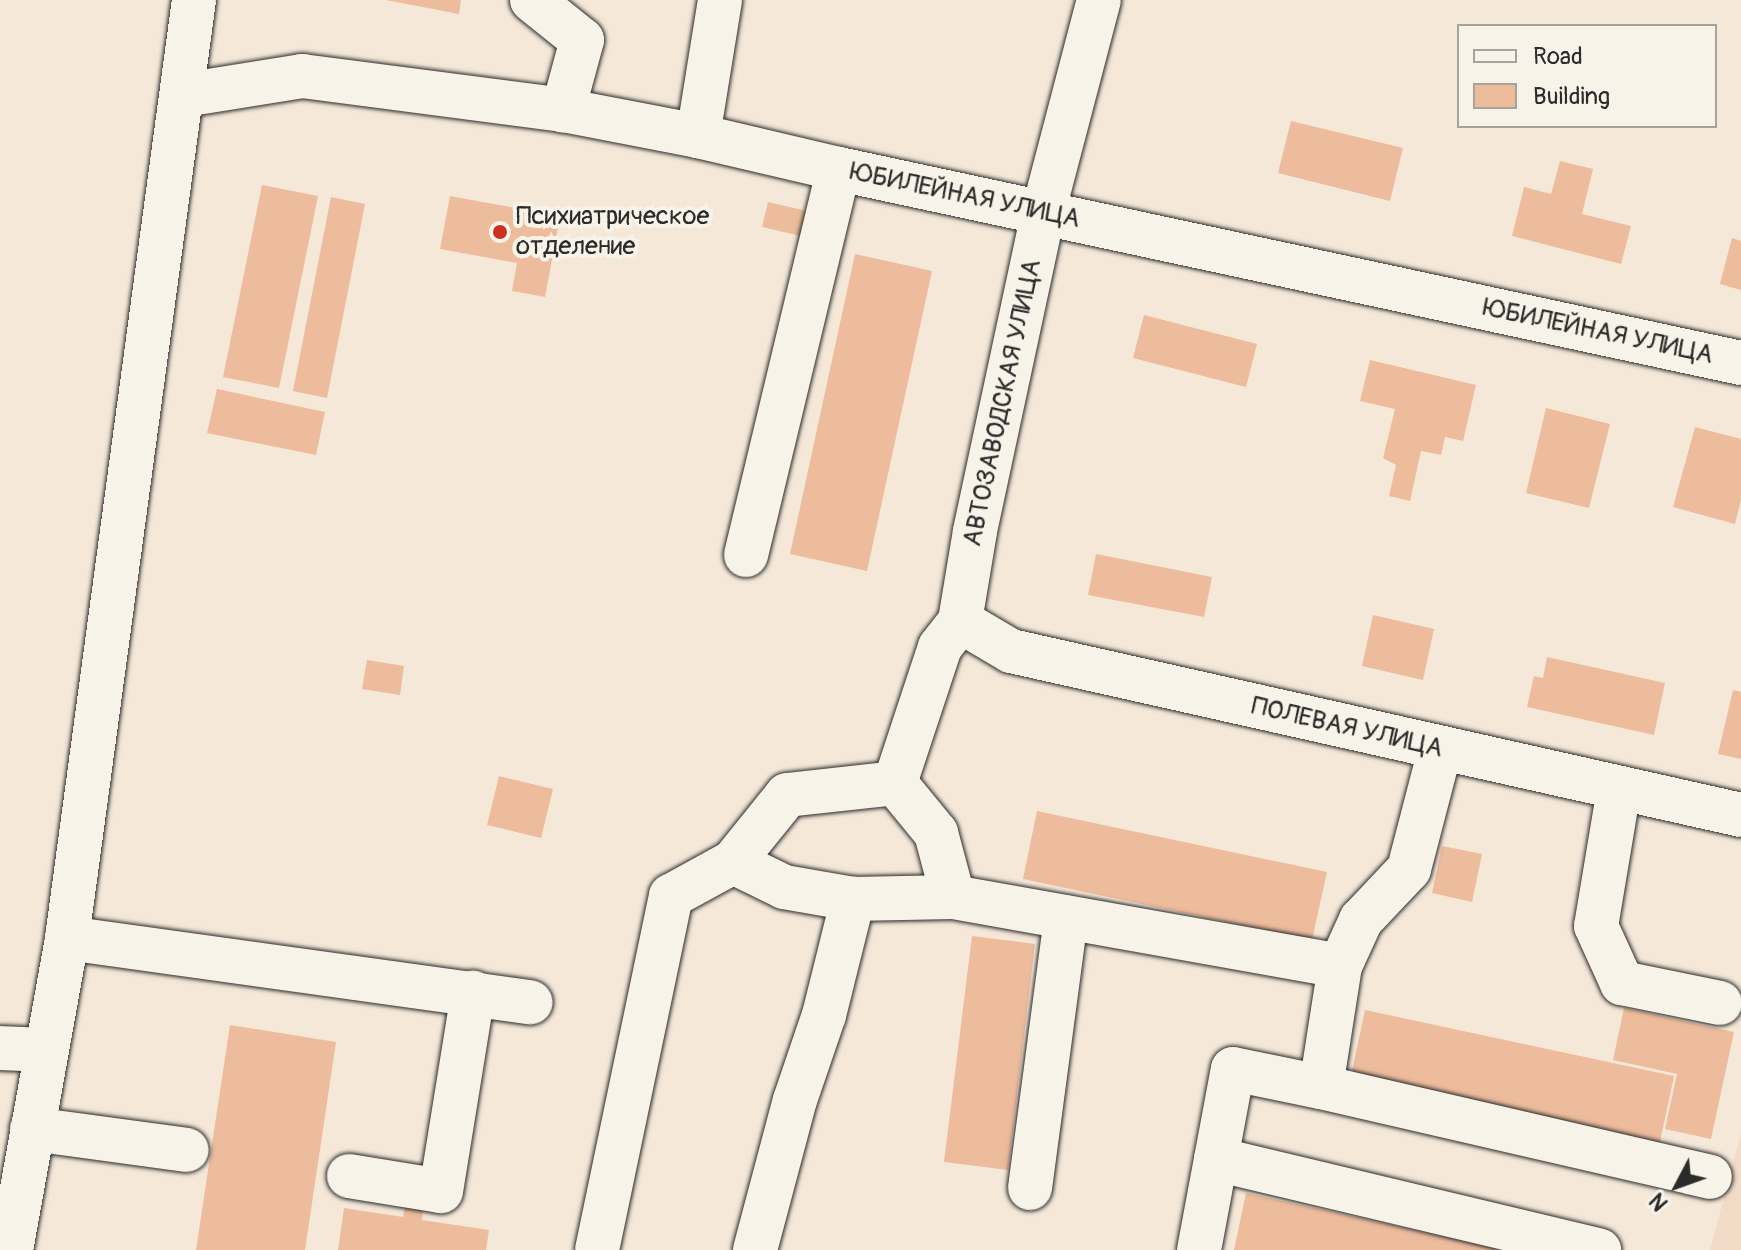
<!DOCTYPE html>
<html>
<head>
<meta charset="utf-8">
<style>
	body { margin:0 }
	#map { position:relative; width:1741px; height:1250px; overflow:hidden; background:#f5e8d9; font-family:Pangolin,sans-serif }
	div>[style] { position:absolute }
	.built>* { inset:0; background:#f2dbc7 }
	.building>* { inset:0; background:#ecbc9c }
	.roads { filter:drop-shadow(0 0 2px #2b2b2b) drop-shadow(0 0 2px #2b2b2b) }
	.minor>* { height:44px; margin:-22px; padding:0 22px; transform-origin:22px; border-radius:22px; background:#f7f3e8 }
	.dots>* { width:22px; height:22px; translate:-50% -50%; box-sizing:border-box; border:4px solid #f7f3e8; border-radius:50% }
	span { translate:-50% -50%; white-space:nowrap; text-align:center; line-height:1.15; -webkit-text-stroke:8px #f7f3e8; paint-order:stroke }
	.street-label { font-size:26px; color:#2b2b2b }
	.poi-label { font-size:26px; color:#2b2b2b }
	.left { translate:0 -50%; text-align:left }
	.legend { position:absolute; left:1457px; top:24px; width:260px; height:104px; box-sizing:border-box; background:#f7f3e8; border:2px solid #a5a39c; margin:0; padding:10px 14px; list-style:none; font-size:24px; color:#2b2b2b }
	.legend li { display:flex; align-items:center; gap:16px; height:40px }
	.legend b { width:40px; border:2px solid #a5a39c }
	.north { position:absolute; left:1637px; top:1146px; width:80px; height:80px; -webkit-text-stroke:6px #f7f3e8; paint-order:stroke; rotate:229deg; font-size:22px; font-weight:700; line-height:32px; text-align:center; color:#2b2b2b }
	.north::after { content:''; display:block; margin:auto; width:28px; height:36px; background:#2b2b2b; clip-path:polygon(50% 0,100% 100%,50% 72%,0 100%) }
</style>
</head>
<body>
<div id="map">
	<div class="built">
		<i style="clip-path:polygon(1741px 1133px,1741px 1250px,1710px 1250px)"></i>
	</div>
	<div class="building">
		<i style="clip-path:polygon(386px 0,461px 0,459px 14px)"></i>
		<i style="clip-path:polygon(1291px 121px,1403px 148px,1390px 201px,1278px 173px)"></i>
		<i style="clip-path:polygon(1560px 161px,1593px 169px,1582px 214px,1631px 226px,1621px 264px,1512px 236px,1524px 187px,1551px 194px)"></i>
		<i style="clip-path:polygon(262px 185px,318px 196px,279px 388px,223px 377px)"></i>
		<i style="clip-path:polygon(450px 196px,560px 216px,545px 297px,512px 291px,517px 263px,440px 249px)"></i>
		<i style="clip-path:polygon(331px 197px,365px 204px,327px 398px,293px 391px)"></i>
		<i style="clip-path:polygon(768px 202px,811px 212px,805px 237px,762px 227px)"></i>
		<i style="clip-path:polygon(1732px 238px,1741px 241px,1741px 290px,1720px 284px)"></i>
		<i style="clip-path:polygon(855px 254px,932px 271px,867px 571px,790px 554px)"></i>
		<i style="clip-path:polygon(1144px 315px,1257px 344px,1246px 387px,1133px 358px)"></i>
		<i style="clip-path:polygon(1370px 360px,1476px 385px,1463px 441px,1445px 437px,1441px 455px,1421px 451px,1410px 501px,1389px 496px,1396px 465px,1383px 458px,1395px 409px,1360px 401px)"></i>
		<i style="clip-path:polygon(217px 389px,325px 412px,316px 455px,207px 433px)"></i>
		<i style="clip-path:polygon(1546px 408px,1610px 424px,1589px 508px,1526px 493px)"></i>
		<i style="clip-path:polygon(1695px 427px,1741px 439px,1741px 500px,1735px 524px,1673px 507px)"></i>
		<i style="clip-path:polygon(1096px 554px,1212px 577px,1204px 617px,1088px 595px)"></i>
		<i style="clip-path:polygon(1373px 615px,1434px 629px,1423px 680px,1362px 666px)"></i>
		<i style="clip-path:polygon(1547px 657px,1665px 683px,1654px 735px,1527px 707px,1534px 676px,1543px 678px)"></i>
		<i style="clip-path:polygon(367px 660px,404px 666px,400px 695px,362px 689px)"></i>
		<i style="clip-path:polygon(1733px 690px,1741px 692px,1741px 759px,1718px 754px)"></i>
		<i style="clip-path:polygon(499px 776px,553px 789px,541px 838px,487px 825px)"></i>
		<i style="clip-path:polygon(1037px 811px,1327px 872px,1312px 940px,1023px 879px)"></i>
		<i style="clip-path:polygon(1442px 846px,1482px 854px,1472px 902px,1432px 893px)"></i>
		<i style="clip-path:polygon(972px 936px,1035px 944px,1008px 1170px,944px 1162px)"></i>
		<i style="clip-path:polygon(1624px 1008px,1734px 1032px,1711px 1139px,1665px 1129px,1677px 1074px,1613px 1060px)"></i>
		<i style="clip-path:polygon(1365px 1010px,1674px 1076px,1658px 1151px,1349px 1085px)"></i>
		<i style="clip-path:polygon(230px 1025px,336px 1042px,305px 1250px,196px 1250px)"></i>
		<i style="clip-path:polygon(1246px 1193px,1500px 1249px,1500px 1250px,1234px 1250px)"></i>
		<i style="clip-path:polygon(405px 1206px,423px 1208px,422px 1220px,489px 1230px,486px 1250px,338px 1250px,344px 1208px,403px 1217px)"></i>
	</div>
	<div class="roads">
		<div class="minor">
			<i style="left:532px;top:0;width:64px;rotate:38.7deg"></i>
			<i style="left:582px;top:40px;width:73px;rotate:105.2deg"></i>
			<i style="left:184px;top:95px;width:120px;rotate:-9.1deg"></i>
			<i style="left:302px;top:76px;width:263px;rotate:7.4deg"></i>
			<i style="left:563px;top:110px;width:137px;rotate:10.9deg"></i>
			<i style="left:698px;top:136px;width:145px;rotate:13.2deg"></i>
			<i style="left:839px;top:169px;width:923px;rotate:12.14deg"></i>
			<i style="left:698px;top:136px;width:138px;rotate:-80.8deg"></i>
			<i style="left:746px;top:555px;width:397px;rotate:-76.5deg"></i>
			<i style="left:960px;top:621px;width:59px;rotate:30.5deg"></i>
			<i style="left:1011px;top:651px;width:748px;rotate:12.66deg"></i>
			<i style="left:895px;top:783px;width:65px;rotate:50.6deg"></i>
			<i style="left:936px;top:833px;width:66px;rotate:75.1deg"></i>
			<i style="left:1619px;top:789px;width:139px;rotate:99.5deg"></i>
			<i style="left:1596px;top:926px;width:63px;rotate:65.5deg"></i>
			<i style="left:1622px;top:983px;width:100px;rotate:11.5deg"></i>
			<i style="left:733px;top:862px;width:57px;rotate:26.1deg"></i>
			<i style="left:784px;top:887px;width:70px;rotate:9.9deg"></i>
			<i style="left:853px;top:899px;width:100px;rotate:-1.1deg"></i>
			<i style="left:953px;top:897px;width:393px;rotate:10.1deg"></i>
			<i style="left:67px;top:938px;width:468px;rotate:7.9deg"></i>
			<i style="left:0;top:1048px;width:46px;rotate:2.5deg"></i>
			<i style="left:1321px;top:1087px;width:399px;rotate:13deg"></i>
			<i style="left:32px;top:1129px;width:156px;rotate:7.7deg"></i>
			<i style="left:1216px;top:1159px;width:394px;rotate:13.4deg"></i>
			<i style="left:349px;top:1176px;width:93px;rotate:9.3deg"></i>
			<i style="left:441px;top:1191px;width:201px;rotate:-80.8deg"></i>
			<i style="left:1030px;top:1188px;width:273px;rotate:-82.4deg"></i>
			<i style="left:11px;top:1250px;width:317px;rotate:-79.8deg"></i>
			<i style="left:67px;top:938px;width:947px;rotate:-82.29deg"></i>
			<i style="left:597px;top:1250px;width:362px;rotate:-78.2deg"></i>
			<i style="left:671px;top:896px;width:71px;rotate:-28.7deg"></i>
			<i style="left:733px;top:862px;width:86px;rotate:-51.1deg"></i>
			<i style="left:787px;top:795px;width:109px;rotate:-6.3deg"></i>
			<i style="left:895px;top:783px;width:143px;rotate:-71.7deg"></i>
			<i style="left:940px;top:647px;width:33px;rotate:-52deg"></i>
			<i style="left:960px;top:621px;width:91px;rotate:-80.5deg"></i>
			<i style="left:975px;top:531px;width:325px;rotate:-77.9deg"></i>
			<i style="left:1043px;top:213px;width:220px;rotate:-75.3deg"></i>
			<i style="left:755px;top:1250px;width:155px;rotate:-75.1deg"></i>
			<i style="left:795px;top:1100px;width:90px;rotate:-71.2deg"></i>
			<i style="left:824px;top:1015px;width:120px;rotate:-76deg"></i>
			<i style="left:1199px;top:1250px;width:184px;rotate:-79.4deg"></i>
			<i style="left:1233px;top:1069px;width:90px;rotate:11.6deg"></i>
			<i style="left:1321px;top:1087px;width:122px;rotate:-81.1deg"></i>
			<i style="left:1340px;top:966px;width:51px;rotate:-65.5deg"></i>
			<i style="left:1361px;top:920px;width:70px;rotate:-46.7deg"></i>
			<i style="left:1409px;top:869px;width:123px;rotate:-75.4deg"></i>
		</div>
	</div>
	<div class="dots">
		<i style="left:500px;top:232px;background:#c8321e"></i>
	</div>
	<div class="street-label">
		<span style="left:965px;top:196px;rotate:12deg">ЮБИЛЕЙНАЯ УЛИЦА</span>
		<span style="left:1598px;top:332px;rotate:12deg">ЮБИЛЕЙНАЯ УЛИЦА</span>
		<span style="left:1003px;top:403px;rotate:-78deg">АВТОЗАВОДСКАЯ УЛИЦА</span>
		<span style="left:1347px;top:728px;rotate:13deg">ПОЛЕВАЯ УЛИЦА</span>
	</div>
	<div class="poi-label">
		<span class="left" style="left:516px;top:232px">Психиатрическое<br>отделение</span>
	</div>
	<ul class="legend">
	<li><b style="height:10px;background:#f7f3e8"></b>Road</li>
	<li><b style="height:22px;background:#ecbc9c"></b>Building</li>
	</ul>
	<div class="north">N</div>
</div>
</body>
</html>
